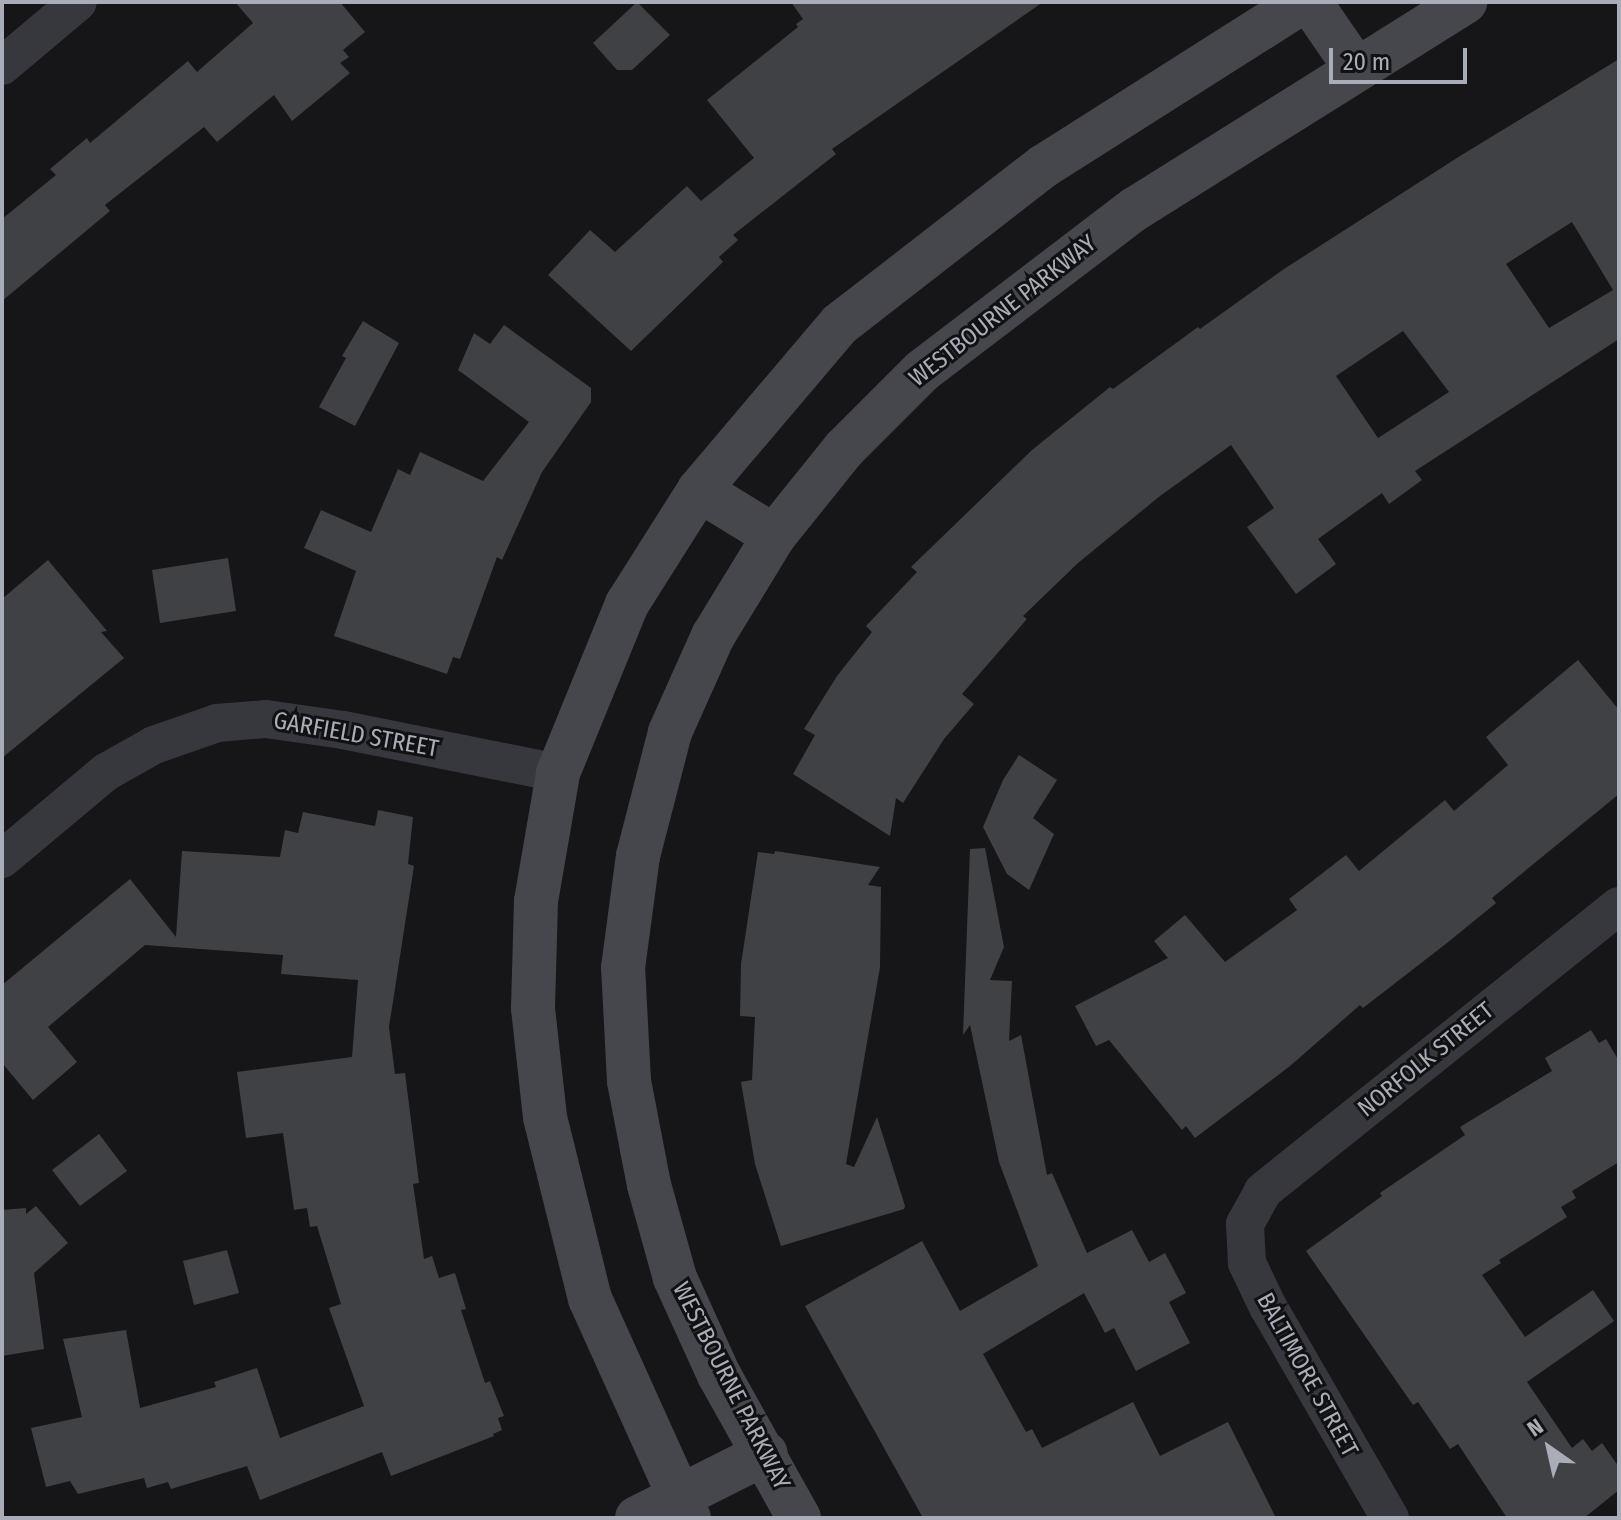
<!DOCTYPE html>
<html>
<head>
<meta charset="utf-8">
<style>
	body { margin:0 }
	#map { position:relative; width:1621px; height:1520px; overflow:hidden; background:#161618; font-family:"Fira Sans Condensed",sans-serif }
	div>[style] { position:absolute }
	.building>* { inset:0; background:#404145 }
	.street>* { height:38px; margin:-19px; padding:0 19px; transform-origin:19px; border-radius:19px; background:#37383d }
	.secondary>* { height:44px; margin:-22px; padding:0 22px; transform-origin:22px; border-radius:22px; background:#45474d }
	span { translate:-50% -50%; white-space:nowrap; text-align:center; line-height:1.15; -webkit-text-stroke:6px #111113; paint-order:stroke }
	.street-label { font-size:24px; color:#a8adb8 }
	.frame { position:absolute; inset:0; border:4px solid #a8adb8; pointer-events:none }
	.north { position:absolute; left:1509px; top:1408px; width:80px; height:80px; -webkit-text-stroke:6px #111113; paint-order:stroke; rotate:326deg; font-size:22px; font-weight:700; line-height:32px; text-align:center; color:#a8adb8 }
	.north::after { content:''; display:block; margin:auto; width:28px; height:36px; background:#a8adb8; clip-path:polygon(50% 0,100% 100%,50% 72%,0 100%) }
	.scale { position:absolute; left:1329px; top:48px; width:138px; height:36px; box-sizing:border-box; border:4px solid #a8adb8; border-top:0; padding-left:10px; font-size:24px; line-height:28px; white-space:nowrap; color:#a8adb8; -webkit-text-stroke:6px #111113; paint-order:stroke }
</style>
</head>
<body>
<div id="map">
	<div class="building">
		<i style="clip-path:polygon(235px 2px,340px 2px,365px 32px,343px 50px,349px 57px,340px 63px,350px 73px,292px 121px,274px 95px,217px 142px,204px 127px,105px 205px,110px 211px,2px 301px,2px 219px,56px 175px,50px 169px,87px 138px,90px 143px,188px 61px,197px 72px,253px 23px)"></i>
		<i style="clip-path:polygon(637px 2px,670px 35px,632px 70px,617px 70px,593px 43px)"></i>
		<i style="clip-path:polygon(791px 2px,1043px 2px,832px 149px,836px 154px,733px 235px,738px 240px,719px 257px,723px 262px,631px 351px,548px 275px,590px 230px,615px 252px,687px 186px,701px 201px,754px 158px,707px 100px,798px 27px,796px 24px,803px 19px)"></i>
		<i style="clip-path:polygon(evenodd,1619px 59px,1619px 339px,1415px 471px,1422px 480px,1389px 504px,1382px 493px,1318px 539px,1336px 564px,1296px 594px,1247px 527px,1274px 508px,1231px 445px,1160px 496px,1078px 563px,1023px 616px,1027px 619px,962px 694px,974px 704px,944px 739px,903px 803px,896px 798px,890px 836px,793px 774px,815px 735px,804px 729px,837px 676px,872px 632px,866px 626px,917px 572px,911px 567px,1032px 450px,1110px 387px,1113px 389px,1198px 327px,1200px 329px,1284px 269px,1460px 156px,1619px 59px,1572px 222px,1613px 290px,1549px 328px,1506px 264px,1572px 222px,1619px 59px,1403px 331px,1449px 392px,1378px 438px,1336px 376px,1403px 331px)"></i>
		<i style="clip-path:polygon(363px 321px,399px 343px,355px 426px,319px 407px,346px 358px,342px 356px)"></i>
		<i style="clip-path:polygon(504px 325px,591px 388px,591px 402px,542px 472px,502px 560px,497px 557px,460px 659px,453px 657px,447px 674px,334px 636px,356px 571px,304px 548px,321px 510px,371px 532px,398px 469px,410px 475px,420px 452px,483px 481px,529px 422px,458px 370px,474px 333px,490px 344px)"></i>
		<i style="clip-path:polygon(228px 558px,236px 611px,160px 623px,152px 570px)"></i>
		<i style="clip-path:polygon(48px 560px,107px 631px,101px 632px,124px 658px,2px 758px,2px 599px)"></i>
		<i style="clip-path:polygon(1578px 660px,1619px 710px,1619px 794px,1492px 898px,1496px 903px,1447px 943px,1363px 1008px,1360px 1005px,1290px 1066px,1195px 1138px,1186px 1126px,1182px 1130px,1109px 1040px,1096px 1046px,1075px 1006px,1168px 958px,1154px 941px,1185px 915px,1225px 962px,1297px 910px,1289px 899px,1346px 855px,1359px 871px,1445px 800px,1454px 811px,1508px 765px,1486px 737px)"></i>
		<i style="clip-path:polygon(1019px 755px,1057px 780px,1033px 818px,1054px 834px,1029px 890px,1007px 874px,983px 827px,1003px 780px)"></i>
		<i style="clip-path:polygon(378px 810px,413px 817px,408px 864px,414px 866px,389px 1027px,395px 1074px,405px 1073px,419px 1183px,413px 1184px,424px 1259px,432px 1256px,439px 1278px,455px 1273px,466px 1309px,461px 1310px,485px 1383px,490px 1381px,504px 1416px,498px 1418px,502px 1430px,493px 1434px,494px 1436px,391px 1476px,382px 1452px,260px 1500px,247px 1466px,171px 1489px,168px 1482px,147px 1488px,144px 1478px,78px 1494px,70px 1481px,46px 1487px,31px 1428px,82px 1417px,63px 1339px,126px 1330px,140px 1408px,216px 1387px,214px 1382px,257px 1368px,280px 1438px,364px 1406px,329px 1308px,341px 1304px,317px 1226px,310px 1227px,307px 1208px,294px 1210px,283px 1133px,246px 1138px,237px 1072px,352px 1057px,358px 980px,281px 974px,283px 955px,145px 945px,48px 1027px,77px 1062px,33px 1100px,2px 1063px,2px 985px,130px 879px,176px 937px,182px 851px,280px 857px,285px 830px,298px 833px,303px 812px,375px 826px)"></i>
		<i style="clip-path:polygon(985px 848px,1004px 947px,990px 980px,1012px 981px,1009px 1041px,1021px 1035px,1047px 1175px,1052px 1173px,1087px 1253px,1132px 1230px,1149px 1262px,1165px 1253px,1186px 1293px,1169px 1302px,1190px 1343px,1136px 1371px,1114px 1328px,1105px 1333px,1084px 1293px,983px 1354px,1026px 1432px,1032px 1429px,1042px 1448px,1133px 1402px,1160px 1456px,1228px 1422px,1276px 1518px,923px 1518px,805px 1306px,922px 1241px,960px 1311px,1038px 1266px,999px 1162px,970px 1025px,963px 1035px,970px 849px)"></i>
		<i style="clip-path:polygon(775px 851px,880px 867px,868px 885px,881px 887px,880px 967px,846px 1164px,854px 1167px,877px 1117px,905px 1206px,904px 1209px,781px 1246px,755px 1164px,741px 1082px,752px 1080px,755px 1017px,740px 1016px,741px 964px,758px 852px,774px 854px)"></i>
		<i style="clip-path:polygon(1591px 1030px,1599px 1043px,1606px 1039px,1619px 1061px,1619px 1162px,1572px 1191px,1576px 1198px,1561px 1207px,1567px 1217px,1499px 1260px,1501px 1263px,1482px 1275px,1525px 1337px,1593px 1290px,1614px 1321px,1527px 1382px,1572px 1448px,1583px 1439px,1592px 1451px,1602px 1443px,1619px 1467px,1619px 1490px,1584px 1518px,1507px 1518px,1458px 1444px,1450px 1449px,1418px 1402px,1413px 1405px,1306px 1251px,1382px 1196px,1380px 1193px,1465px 1135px,1460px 1127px,1552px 1071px,1545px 1058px)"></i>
		<i style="clip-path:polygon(99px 1134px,127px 1171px,80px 1206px,52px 1170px)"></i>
		<i style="clip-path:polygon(36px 1206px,68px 1243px,34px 1273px,44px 1349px,2px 1356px,2px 1210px,26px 1208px,26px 1214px)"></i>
		<i style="clip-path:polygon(227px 1250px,239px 1293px,194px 1305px,183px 1261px)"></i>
	</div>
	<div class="street">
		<i style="left:2px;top:66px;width:99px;rotate:-40.1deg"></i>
		<i style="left:2px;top:859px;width:136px;rotate:-39.9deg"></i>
		<i style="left:106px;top:772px;width:55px;rotate:-29.4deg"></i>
		<i style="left:154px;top:745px;width:67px;rotate:-19.2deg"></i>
		<i style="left:217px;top:723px;width:49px;rotate:-4.7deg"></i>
		<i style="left:266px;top:719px;width:78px;rotate:8.1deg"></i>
		<i style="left:343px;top:730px;width:219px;rotate:11.3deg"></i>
		<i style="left:1390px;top:1518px;width:244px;rotate:-120deg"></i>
		<i style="left:1268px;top:1307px;width:49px;rotate:-115.5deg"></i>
		<i style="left:1247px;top:1263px;width:39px;rotate:-93deg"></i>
		<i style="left:1245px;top:1224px;width:38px;rotate:-61deg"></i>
		<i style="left:1263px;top:1191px;width:456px;rotate:-38.7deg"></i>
	</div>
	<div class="secondary">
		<i style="left:1310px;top:2px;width:81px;rotate:55.5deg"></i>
		<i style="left:699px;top:490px;width:88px;rotate:31.5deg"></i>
		<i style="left:637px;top:1518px;width:144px;rotate:-26.7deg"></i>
		<i style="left:689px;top:1518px;width:240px;rotate:-114.3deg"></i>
		<i style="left:590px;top:1299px;width:187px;rotate:-103.9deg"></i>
		<i style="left:545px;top:1117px;width:110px;rotate:-96.3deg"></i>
		<i style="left:533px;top:1008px;width:107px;rotate:-88.4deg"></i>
		<i style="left:536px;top:901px;width:130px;rotate:-80.2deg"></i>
		<i style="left:558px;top:773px;width:183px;rotate:-67.8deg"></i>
		<i style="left:627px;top:604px;width:135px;rotate:-57.7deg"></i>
		<i style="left:699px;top:490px;width:218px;rotate:-49.7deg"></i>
		<i style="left:840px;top:324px;width:258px;rotate:-37.8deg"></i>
		<i style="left:1044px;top:166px;width:306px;rotate:-32.4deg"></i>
		<i style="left:799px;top:1518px;width:164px;rotate:-119.2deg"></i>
		<i style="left:719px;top:1375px;width:107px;rotate:-114.4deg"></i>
		<i style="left:675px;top:1278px;width:97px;rotate:-105.6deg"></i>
		<i style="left:649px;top:1185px;width:106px;rotate:-100.9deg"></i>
		<i style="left:629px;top:1081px;width:113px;rotate:-93deg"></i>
		<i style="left:623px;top:968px;width:113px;rotate:-82.4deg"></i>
		<i style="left:638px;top:856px;width:128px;rotate:-75.5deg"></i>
		<i style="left:670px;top:732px;width:105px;rotate:-65.9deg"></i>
		<i style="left:713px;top:636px;width:117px;rotate:-58.6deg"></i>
		<i style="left:774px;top:536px;width:112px;rotate:-51.2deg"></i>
		<i style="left:844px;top:449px;width:110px;rotate:-45deg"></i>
		<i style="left:922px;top:371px;width:268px;rotate:-37.3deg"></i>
		<i style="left:1135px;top:209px;width:390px;rotate:-32.1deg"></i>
	</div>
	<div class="street-label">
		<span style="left:1003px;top:311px;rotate:-38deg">WESTBOURNE PARKWAY</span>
		<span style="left:356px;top:735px;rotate:10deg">GARFIELD STREET</span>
		<span style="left:1426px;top:1060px;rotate:-39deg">NORFOLK STREET</span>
		<span style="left:1307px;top:1375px;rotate:61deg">BALTIMORE STREET</span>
		<span style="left:731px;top:1386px;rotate:63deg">WESTBOURNE PARKWAY</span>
	</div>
	<div class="frame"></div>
	<div class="north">N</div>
	<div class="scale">20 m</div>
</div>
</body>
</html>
